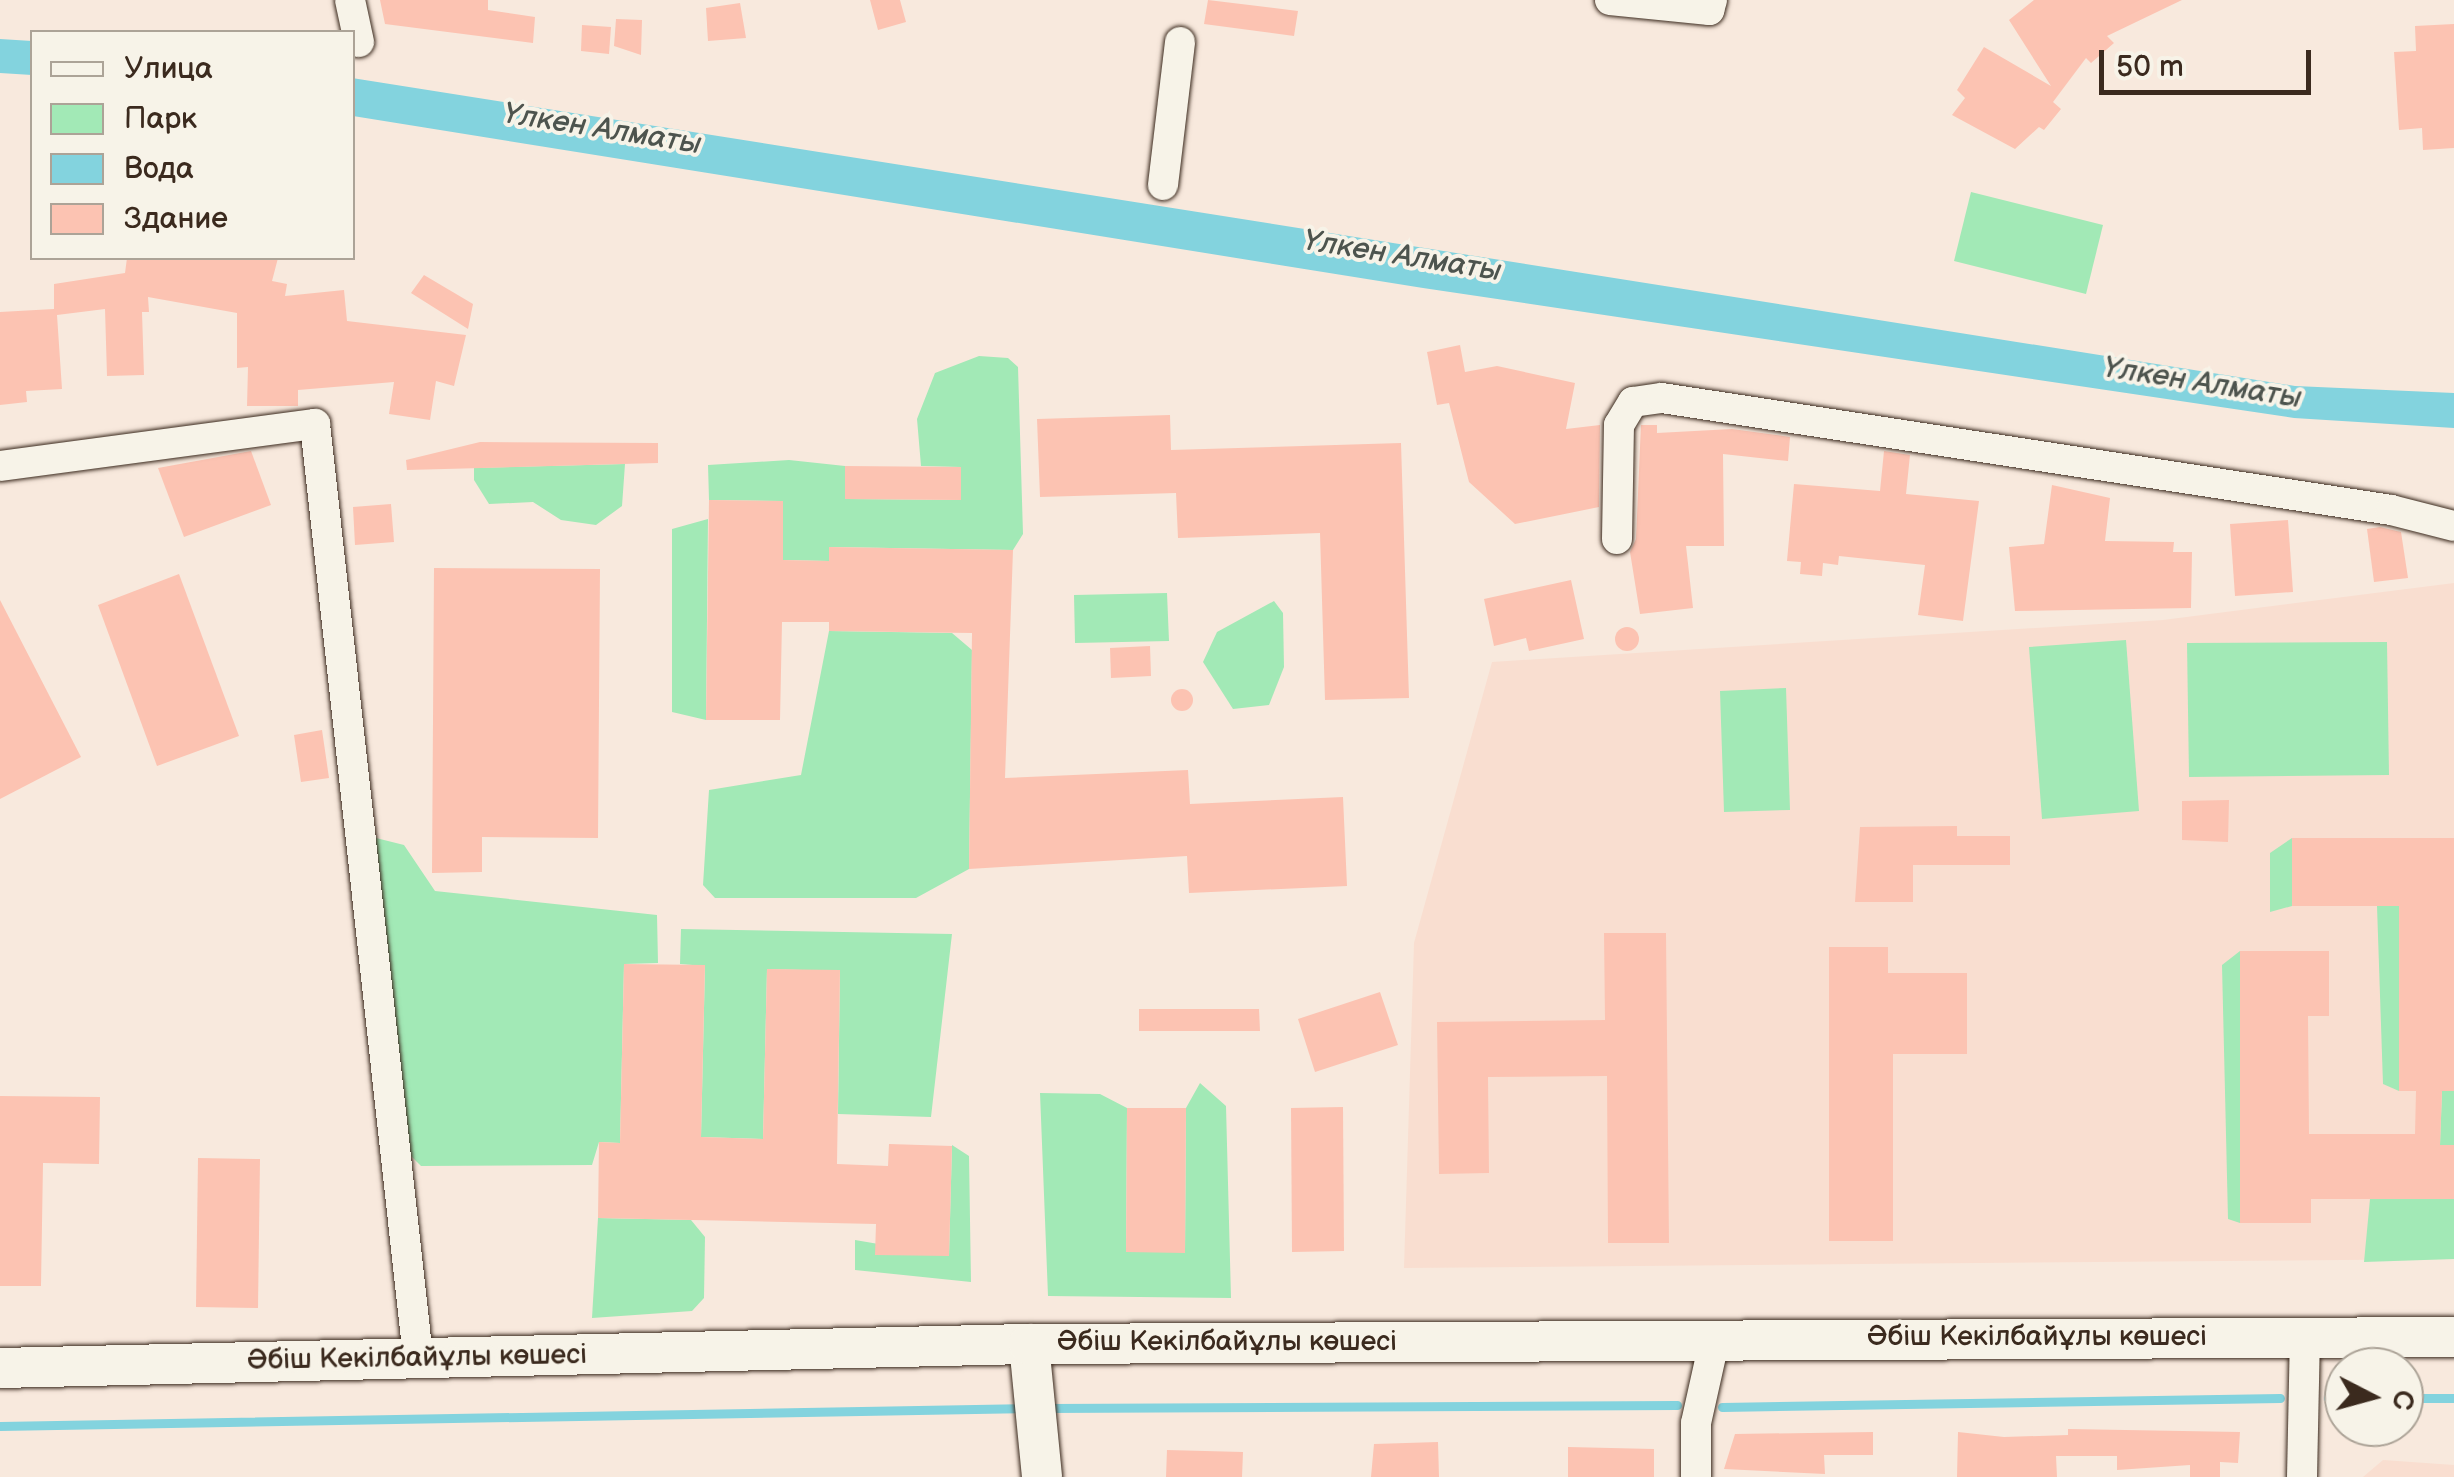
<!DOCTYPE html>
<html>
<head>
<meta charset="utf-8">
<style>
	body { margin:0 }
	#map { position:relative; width:2454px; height:1477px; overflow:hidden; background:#f8e9dd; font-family:"Balsamiq Sans",sans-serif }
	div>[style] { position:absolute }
	.built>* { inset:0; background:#f9ded0 }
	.green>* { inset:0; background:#a2e9b6 }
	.water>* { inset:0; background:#83d3de }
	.stream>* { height:9px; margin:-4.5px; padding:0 4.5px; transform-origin:4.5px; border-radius:4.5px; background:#83d3de }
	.building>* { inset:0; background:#fcc3b2 }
	.round { border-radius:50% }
	.roads { filter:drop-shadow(0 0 2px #3b2a1e) drop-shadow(0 0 2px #3b2a1e) }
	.minor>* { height:30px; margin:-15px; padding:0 15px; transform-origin:15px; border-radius:15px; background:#f7f3e8 }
	.tertiary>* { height:40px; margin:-20px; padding:0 20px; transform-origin:20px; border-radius:20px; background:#f7f3e8 }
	span { translate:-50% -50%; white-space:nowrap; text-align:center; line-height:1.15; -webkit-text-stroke:8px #f7f3e8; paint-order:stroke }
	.street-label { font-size:28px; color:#3b2a1e }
	.water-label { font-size:30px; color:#4d544e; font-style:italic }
	.legend { position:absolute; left:30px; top:30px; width:325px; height:230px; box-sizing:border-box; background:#f7f3e8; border:2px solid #aca397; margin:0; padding:12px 18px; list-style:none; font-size:30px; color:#3b2a1e }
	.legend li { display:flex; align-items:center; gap:20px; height:50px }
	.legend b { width:50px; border:2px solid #aca397 }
	.north { position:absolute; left:2324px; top:1347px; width:100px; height:100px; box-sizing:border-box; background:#f7f3e8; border:2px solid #aca397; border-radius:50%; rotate:96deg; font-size:28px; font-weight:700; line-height:40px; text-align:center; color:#3b2a1e }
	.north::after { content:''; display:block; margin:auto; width:35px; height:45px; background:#3b2a1e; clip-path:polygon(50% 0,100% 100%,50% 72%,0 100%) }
	.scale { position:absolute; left:2099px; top:50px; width:212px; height:45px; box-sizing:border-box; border:5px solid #3b2a1e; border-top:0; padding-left:12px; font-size:30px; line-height:35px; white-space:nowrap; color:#3b2a1e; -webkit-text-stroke:8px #f7f3e8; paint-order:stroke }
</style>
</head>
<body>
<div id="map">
	<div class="built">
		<i style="clip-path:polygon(2454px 583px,2454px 1259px,1404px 1268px,1414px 943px,1492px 662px,2163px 620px)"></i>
		<i style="clip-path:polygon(2383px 1460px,2454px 1465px,2454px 1477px,2363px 1477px)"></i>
	</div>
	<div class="green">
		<i style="clip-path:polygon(1971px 192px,2103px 225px,2086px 294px,1954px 261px)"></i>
		<i style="clip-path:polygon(979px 356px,1008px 358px,1018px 367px,1023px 534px,1013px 550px,830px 547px,829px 561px,783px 560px,783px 501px,709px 500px,708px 465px,789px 460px,845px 466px,846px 499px,960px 500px,961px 467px,921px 466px,917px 419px,935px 373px)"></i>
		<i style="clip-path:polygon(625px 464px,622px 506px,596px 525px,561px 520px,533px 502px,489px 504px,474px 480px,474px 468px)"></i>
		<i style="clip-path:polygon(708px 519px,706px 719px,706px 720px,672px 712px,672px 529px)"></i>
		<i style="clip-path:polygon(1167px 593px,1169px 641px,1075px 643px,1074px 595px)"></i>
		<i style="clip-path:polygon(1274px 601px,1283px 613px,1284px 667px,1269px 705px,1233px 709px,1203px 662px,1217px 632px)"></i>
		<i style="clip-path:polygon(829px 631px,952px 633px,972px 650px,969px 869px,916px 898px,715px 898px,703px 885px,709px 790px,801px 775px)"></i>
		<i style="clip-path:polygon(2126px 640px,2139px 811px,2042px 819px,2029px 647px)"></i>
		<i style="clip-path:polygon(2387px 642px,2389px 775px,2189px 777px,2187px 643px)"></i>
		<i style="clip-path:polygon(1786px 688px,1790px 810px,1724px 812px,1720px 691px)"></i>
		<i style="clip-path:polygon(372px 837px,404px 845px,435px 891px,657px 915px,658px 963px,624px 964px,620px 1143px,599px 1142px,592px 1165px,421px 1166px,405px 1150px)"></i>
		<i style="clip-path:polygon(2292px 838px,2292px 906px,2270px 912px,2270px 853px)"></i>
		<i style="clip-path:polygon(2377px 906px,2399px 906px,2399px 1091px,2383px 1084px)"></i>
		<i style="clip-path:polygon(681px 929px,952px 934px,931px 1117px,838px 1114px,840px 971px,767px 969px,763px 1139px,701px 1137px,705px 966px,680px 964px)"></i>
		<i style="clip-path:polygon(2240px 951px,2240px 1223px,2228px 1219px,2222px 965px)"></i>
		<i style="clip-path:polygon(1200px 1083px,1226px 1106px,1231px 1298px,1048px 1296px,1040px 1093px,1100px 1094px,1127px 1108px,1126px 1252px,1185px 1252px,1186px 1108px)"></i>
		<i style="clip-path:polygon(2442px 1091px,2454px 1091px,2454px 1145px,2440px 1145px)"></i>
		<i style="clip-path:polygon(952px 1145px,969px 1156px,971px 1282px,855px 1270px,855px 1240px,949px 1256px)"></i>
		<i style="clip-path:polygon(2370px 1199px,2454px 1199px,2454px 1259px,2364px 1262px)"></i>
		<i style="clip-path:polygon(598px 1218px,691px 1220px,705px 1237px,704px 1298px,692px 1311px,592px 1318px)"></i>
	</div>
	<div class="water">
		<i style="clip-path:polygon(0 39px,32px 41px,32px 75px,0 73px)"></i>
		<i style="clip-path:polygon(352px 78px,2295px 386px,2454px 393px,2454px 428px,2294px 418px,1423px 288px,353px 116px)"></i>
	</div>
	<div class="stream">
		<i style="left:2328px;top:1398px;width:16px"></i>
		<i style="left:2404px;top:1398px;width:50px"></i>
		<i style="left:1722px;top:1407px;width:558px;rotate:-0.92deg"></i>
		<i style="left:1048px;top:1408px;width:629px;rotate:-0.27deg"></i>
		<i style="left:0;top:1426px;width:1027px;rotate:-1deg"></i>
	</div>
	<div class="building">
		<i style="clip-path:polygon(380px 0,488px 0,488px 10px,535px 17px,533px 43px,385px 24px)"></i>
		<i style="clip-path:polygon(870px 0,900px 0,906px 22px,878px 30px)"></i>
		<i style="clip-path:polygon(1208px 0,1298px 11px,1294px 36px,1204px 24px)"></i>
		<i style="clip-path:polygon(2034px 0,2182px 0,2107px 36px,2114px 43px,2091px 63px,2086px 58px,2053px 102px,2061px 109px,2044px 130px,2039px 127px,2015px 149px,1952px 115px,1965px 98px,1957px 90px,1984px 47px,2051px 86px,2009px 20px)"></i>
		<i style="clip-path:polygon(740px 3px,746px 38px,708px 41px,706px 8px)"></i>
		<i style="clip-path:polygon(616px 19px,642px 20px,641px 55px,614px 46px)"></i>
		<i style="clip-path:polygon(2454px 24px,2454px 148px,2423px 150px,2422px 128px,2399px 130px,2394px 52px,2416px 51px,2415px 26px)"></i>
		<i style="clip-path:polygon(582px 25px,611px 27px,609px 54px,581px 51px)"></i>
		<i style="clip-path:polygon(127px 258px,278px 258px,272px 281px,287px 284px,285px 296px,344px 290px,347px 321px,466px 335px,454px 386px,436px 381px,430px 420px,389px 414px,394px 382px,298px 390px,298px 406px,247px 406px,248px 367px,237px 368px,237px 313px,148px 297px,149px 312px,142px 312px,144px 375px,107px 376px,105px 309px,57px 315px,62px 389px,26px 391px,27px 402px,0 405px,0 312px,54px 309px,54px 284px,125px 273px)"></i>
		<i style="clip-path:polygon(424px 275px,473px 304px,468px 329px,411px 293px)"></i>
		<i style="clip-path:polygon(1460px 345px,1465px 372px,1497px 366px,1575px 383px,1566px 429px,1600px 425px,1599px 507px,1515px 524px,1469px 482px,1449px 403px,1437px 405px,1427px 352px)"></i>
		<i style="clip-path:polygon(1170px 415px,1171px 450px,1401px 443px,1409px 698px,1325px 700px,1320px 533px,1178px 538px,1176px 493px,1040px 497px,1037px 419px)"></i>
		<i style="clip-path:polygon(1641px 425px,1657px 425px,1657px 433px,1732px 429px,1790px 437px,1788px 461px,1723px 454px,1724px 546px,1686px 546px,1693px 608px,1640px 614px,1630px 552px,1636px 539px)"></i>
		<i style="clip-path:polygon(480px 442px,658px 443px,658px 463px,407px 470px,406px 460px)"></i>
		<i style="clip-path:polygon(251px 451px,271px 505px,184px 537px,158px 468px)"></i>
		<i style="clip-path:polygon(1884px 451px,1910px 455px,1906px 494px,1979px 501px,1963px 621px,1918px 615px,1925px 565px,1839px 556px,1838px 565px,1823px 563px,1822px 576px,1800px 574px,1801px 562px,1787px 561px,1794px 484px,1880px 491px)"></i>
		<i style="clip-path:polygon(845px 466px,961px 467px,961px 500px,845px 499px)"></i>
		<i style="clip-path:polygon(2052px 485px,2110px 498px,2105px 541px,2174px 542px,2173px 552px,2192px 552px,2191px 608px,2015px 611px,2009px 547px,2044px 544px)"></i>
		<i style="clip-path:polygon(709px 500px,783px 501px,783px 560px,829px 561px,829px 547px,1013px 550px,1005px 778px,1188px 770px,1190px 804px,1343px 797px,1347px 886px,1189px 893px,1187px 856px,969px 869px,972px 633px,829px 631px,829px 622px,782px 622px,780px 720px,706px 720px)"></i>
		<i style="clip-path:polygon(391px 504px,394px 542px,355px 545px,353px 507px)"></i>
		<i style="clip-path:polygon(2288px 520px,2293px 592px,2235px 596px,2230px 524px)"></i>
		<i style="clip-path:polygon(2380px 527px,2401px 532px,2408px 578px,2374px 582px,2367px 529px)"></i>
		<i style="clip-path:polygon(434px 568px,600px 569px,598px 838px,482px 837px,482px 872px,432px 873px)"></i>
		<i style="clip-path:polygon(179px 574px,239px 736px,157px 766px,98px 605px)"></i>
		<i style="clip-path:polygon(1571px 580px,1584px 639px,1529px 651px,1526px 638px,1494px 646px,1484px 599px)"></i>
		<i style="clip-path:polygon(0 600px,81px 757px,0 799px)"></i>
		<i class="round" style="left:1615px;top:627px;width:24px;height:24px"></i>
		<i style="clip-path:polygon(1150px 646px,1151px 676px,1111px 678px,1110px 648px)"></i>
		<i class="round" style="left:1171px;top:689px;width:22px;height:22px"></i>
		<i style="clip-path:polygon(322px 730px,329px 778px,301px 782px,294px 735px)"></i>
		<i style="clip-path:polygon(2229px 800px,2228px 842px,2182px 840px,2182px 801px)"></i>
		<i style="clip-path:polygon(1957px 826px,1957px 836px,2010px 836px,2010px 865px,1913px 865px,1913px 902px,1855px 902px,1860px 827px)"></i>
		<i style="clip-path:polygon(2292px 838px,2454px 838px,2454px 1091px,2442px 1091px,2440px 1145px,2454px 1145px,2454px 1199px,2311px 1199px,2311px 1223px,2240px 1223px,2240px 951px,2329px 951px,2329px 1016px,2308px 1016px,2309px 1134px,2415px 1134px,2416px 1091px,2399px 1091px,2399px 906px,2292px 906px)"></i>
		<i style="clip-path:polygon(1604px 933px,1666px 933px,1669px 1243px,1608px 1243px,1607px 1076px,1488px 1077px,1489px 1173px,1439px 1174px,1437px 1022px,1605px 1020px)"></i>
		<i style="clip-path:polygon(1829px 947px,1888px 947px,1888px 973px,1967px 973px,1967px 1054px,1893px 1054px,1893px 1241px,1829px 1241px)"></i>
		<i style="clip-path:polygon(624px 964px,705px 965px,701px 1137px,763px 1139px,767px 969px,840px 970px,837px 1164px,888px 1166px,889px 1144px,952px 1146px,949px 1256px,875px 1255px,876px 1224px,598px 1218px,599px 1142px,620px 1143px)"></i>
		<i style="clip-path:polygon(1380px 992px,1398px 1045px,1315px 1072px,1298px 1019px)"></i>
		<i style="clip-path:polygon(1139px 1009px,1259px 1009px,1260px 1031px,1139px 1031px)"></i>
		<i style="clip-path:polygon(0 1096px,100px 1097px,99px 1164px,43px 1163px,41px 1286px,0 1286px)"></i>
		<i style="clip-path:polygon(1343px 1107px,1344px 1251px,1292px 1252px,1291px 1108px)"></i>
		<i style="clip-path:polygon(1127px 1108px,1186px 1108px,1185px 1253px,1126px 1252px)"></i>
		<i style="clip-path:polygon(198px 1158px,260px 1159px,258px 1308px,196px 1307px)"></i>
		<i style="clip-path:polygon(2068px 1429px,2240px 1432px,2238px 1463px,2220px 1462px,2220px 1477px,2190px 1477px,2190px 1465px,2117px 1470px,2117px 1456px,2056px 1456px,2057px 1477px,1957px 1477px,1958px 1432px,2004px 1437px,2068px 1435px)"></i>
		<i style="clip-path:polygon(1873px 1432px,1873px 1455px,1824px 1455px,1825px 1474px,1724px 1469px,1735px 1434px)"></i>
		<i style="clip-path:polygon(1438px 1442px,1439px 1477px,1371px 1477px,1374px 1444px)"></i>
		<i style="clip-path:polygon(1568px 1447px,1654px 1449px,1654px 1477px,1568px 1477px)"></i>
		<i style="clip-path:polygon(1167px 1450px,1243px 1452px,1242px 1477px,1166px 1477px)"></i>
	</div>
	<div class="roads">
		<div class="minor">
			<i style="left:350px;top:0;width:43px;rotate:77.9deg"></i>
			<i style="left:1610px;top:0;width:100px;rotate:5.8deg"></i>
			<i style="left:1709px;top:10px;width:10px;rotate:-73deg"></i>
			<i style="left:1163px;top:185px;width:144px;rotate:-83.2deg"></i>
			<i style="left:0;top:466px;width:318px;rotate:-7.6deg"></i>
			<i style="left:315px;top:424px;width:939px;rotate:83.7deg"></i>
			<i style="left:1617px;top:539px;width:114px;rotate:-89deg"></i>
			<i style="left:1619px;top:425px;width:27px;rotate:-59deg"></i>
			<i style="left:1633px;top:402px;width:29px;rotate:-8deg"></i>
			<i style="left:1662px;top:398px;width:738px;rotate:8.73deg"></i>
			<i style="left:2391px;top:510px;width:65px;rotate:14.3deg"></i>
			<i style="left:1696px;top:1477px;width:54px;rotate:-90deg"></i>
			<i style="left:1696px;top:1423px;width:87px;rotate:-77.4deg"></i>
			<i style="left:2302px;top:1477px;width:140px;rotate:-88.8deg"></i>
		</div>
		<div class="tertiary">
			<i style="left:1029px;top:1344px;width:134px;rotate:84.4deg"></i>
			<i style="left:0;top:1368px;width:1029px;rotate:-1.34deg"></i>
			<i style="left:1029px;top:1344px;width:1425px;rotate:-0.28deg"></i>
		</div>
	</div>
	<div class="street-label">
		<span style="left:2037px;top:1337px">Әбіш Кекілбайұлы көшесі</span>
		<span style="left:1227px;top:1342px">Әбіш Кекілбайұлы көшесі</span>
		<span style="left:417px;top:1358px;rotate:-1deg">Әбіш Кекілбайұлы көшесі</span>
	</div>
	<div class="water-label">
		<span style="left:602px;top:129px;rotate:9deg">Үлкен Алматы</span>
		<span style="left:1402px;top:256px;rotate:9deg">Үлкен Алматы</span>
		<span style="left:2202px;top:383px;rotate:9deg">Үлкен Алматы</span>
	</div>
	<ul class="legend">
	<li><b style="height:12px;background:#f7f3e8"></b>Улица</li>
	<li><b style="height:28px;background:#a2e9b6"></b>Парк</li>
	<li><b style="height:28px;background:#83d3de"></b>Вода</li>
	<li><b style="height:28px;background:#fcc3b2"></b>Здание</li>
	</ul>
	<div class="north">С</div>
	<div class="scale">50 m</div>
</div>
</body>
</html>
